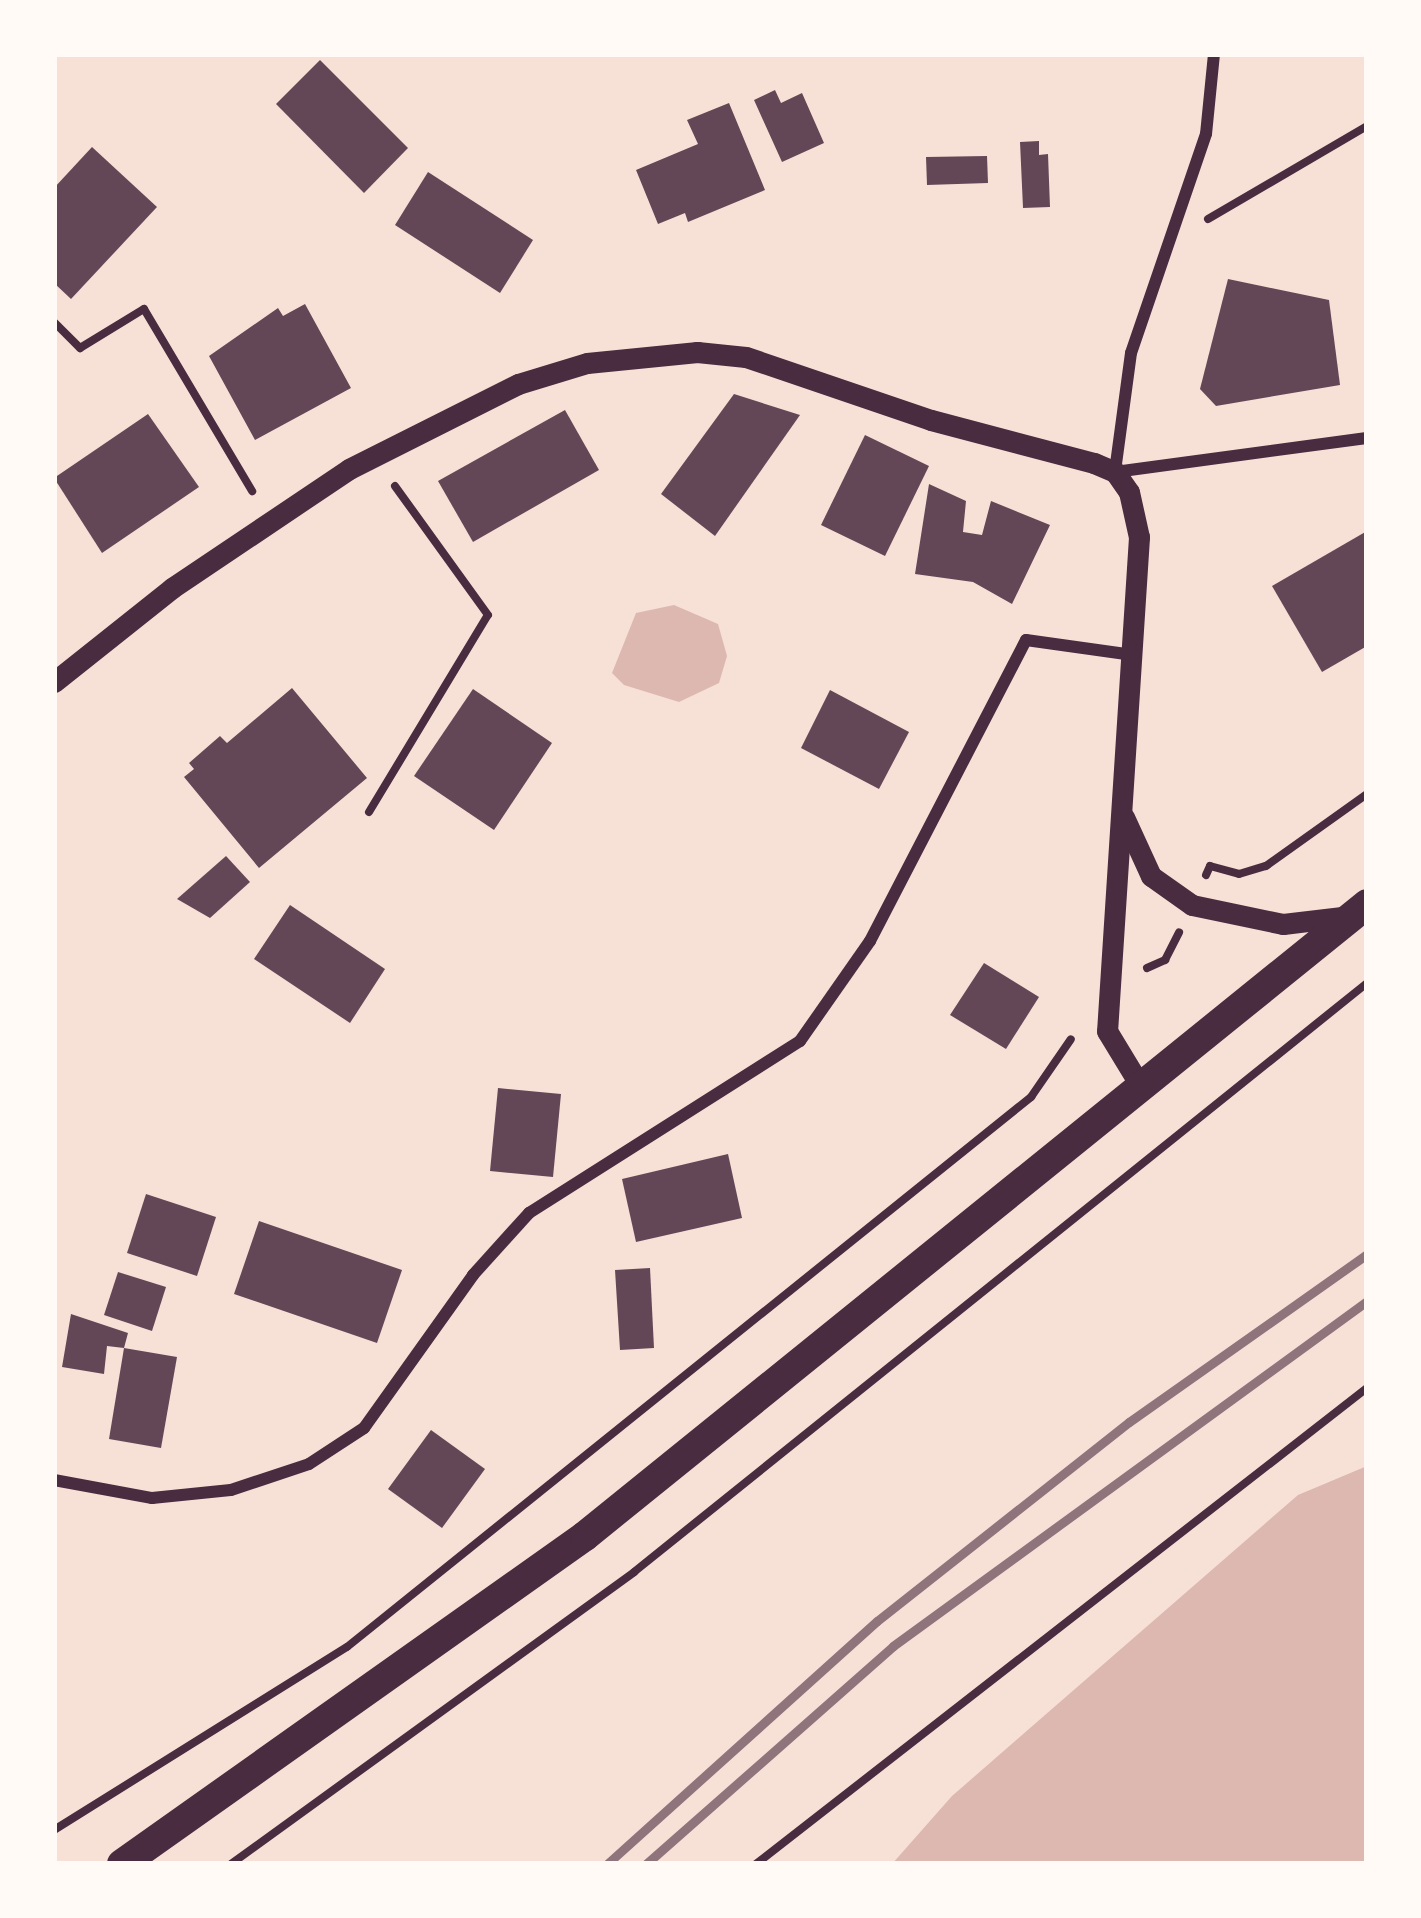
<!DOCTYPE html>
<html>
<head>
<meta charset="utf-8">
<style>
	body { margin:0 }
	#map { position:relative; width:1421px; height:1918px; overflow:hidden; background:#f7e1d7; font-family:Overpass,sans-serif }
	div>[style] { position:absolute }
	.water>* { inset:0; background:#dcb8b0 }
	.building>* { inset:0; background:#644757 }
	.path>* { height:8px; margin:-4px; padding:0 4px; transform-origin:4px; border-radius:4px; background:#4a2c40 }
	.minor>* { height:12px; margin:-6px; padding:0 6px; transform-origin:6px; border-radius:6px; background:#4a2c40 }
	.tertiary>* { height:21px; margin:-10.5px; padding:0 10.5px; transform-origin:10.5px; border-radius:10.5px; background:#4a2c40 }
	.primary>* { height:30px; margin:-15px; padding:0 15px; transform-origin:15px; border-radius:15px; background:#4a2c40 }
	.rail>* { height:9px; margin:-4.5px; padding:0 4.5px; transform-origin:4.5px; border-radius:4.5px; background:#8f747c }
	span { translate:-50% -50%; white-space:nowrap; text-align:center; line-height:1.15; -webkit-text-stroke:12px #fffaf5; paint-order:stroke }
	.frame { position:absolute; inset:0; border:57px solid #fffaf5; pointer-events:none }
</style>
</head>
<body>
<div id="map">
	<div class="water">
		<i style="clip-path:polygon(674px 605px,718px 624px,727px 656px,719px 683px,679px 702px,624px 685px,612px 673px,636px 613px)"></i>
		<i style="clip-path:polygon(1367px 1466px,1367px 1864px,892px 1864px,952px 1796px,1298px 1495px)"></i>
	</div>
	<div class="building">
		<i style="clip-path:polygon(320px 60px,408px 148px,364px 193px,276px 104px)"></i>
		<i style="clip-path:polygon(775px 90px,781px 103px,802px 93px,824px 143px,782px 162px,754px 100px)"></i>
		<i style="clip-path:polygon(729px 103px,765px 190px,688px 222px,685px 213px,658px 224px,636px 170px,698px 144px,687px 120px)"></i>
		<i style="clip-path:polygon(1039px 141px,1039px 155px,1048px 154px,1050px 207px,1023px 208px,1020px 142px)"></i>
		<i style="clip-path:polygon(92px 147px,157px 207px,71px 299px,54px 283px,54px 188px)"></i>
		<i style="clip-path:polygon(987px 156px,988px 183px,927px 185px,926px 157px)"></i>
		<i style="clip-path:polygon(428px 172px,533px 240px,500px 293px,395px 225px)"></i>
		<i style="clip-path:polygon(1228px 279px,1329px 300px,1340px 385px,1216px 406px,1200px 389px)"></i>
		<i style="clip-path:polygon(305px 304px,351px 388px,255px 440px,209px 356px,278px 308px,283px 316px)"></i>
		<i style="clip-path:polygon(734px 394px,800px 415px,715px 536px,661px 494px)"></i>
		<i style="clip-path:polygon(565px 410px,599px 470px,473px 542px,438px 481px)"></i>
		<i style="clip-path:polygon(148px 414px,199px 487px,102px 553px,54px 478px)"></i>
		<i style="clip-path:polygon(865px 435px,929px 466px,885px 556px,821px 525px)"></i>
		<i style="clip-path:polygon(929px 484px,966px 501px,963px 532px,982px 535px,991px 501px,1050px 525px,1012px 604px,973px 582px,915px 574px)"></i>
		<i style="clip-path:polygon(1367px 531px,1367px 646px,1322px 672px,1272px 586px)"></i>
		<i style="clip-path:polygon(292px 688px,367px 778px,259px 868px,184px 777px,194px 769px,189px 763px,220px 736px,227px 743px)"></i>
		<i style="clip-path:polygon(473px 689px,552px 743px,494px 830px,414px 776px)"></i>
		<i style="clip-path:polygon(830px 690px,909px 732px,879px 789px,801px 748px)"></i>
		<i style="clip-path:polygon(226px 856px,250px 882px,210px 918px,177px 899px)"></i>
		<i style="clip-path:polygon(290px 905px,385px 969px,350px 1023px,254px 959px)"></i>
		<i style="clip-path:polygon(984px 963px,1039px 997px,1006px 1049px,950px 1015px)"></i>
		<i style="clip-path:polygon(498px 1088px,561px 1094px,553px 1177px,490px 1171px)"></i>
		<i style="clip-path:polygon(728px 1154px,742px 1218px,636px 1242px,622px 1179px)"></i>
		<i style="clip-path:polygon(146px 1194px,216px 1217px,197px 1276px,127px 1253px)"></i>
		<i style="clip-path:polygon(259px 1221px,402px 1270px,377px 1343px,234px 1294px)"></i>
		<i style="clip-path:polygon(650px 1268px,654px 1348px,620px 1350px,615px 1270px)"></i>
		<i style="clip-path:polygon(118px 1272px,166px 1287px,152px 1331px,104px 1315px)"></i>
		<i style="clip-path:polygon(71px 1314px,128px 1333px,124px 1348px,107px 1346px,104px 1374px,62px 1367px)"></i>
		<i style="clip-path:polygon(124px 1348px,177px 1357px,161px 1448px,109px 1439px)"></i>
		<i style="clip-path:polygon(431px 1430px,485px 1469px,442px 1528px,388px 1489px)"></i>
	</div>
	<div class="path">
		<i style="left:1208px;top:219px;width:184px;rotate:-30.3deg"></i>
		<i style="left:54px;top:322px;width:37px;rotate:45deg"></i>
		<i style="left:80px;top:348px;width:75px;rotate:-31.4deg"></i>
		<i style="left:144px;top:309px;width:212px;rotate:59.3deg"></i>
		<i style="left:369px;top:812px;width:230px;rotate:-58.9deg"></i>
		<i style="left:488px;top:615px;width:159px;rotate:-125.8deg"></i>
		<i style="left:1206px;top:875px;width:10px;rotate:-66deg"></i>
		<i style="left:1210px;top:866px;width:30px;rotate:15deg"></i>
		<i style="left:1239px;top:874px;width:28px;rotate:-17deg"></i>
		<i style="left:1266px;top:866px;width:124px;rotate:-35.5deg"></i>
		<i style="left:1147px;top:968px;width:20px;rotate:-24deg"></i>
		<i style="left:1165px;top:960px;width:31px;rotate:-63deg"></i>
		<i style="left:54px;top:1830px;width:345px;rotate:-32deg"></i>
		<i style="left:347px;top:1647px;width:878px;rotate:-38.8deg"></i>
		<i style="left:1031px;top:1097px;width:70px;rotate:-55.4deg"></i>
		<i style="left:231px;top:1864px;width:498px;rotate:-35.9deg"></i>
		<i style="left:634px;top:1572px;width:940px;rotate:-38.78deg"></i>
		<i style="left:756px;top:1864px;width:775px;rotate:-37.92deg"></i>
	</div>
	<div class="minor">
		<i style="left:1214px;top:54px;width:80px;rotate:95.7deg"></i>
		<i style="left:1206px;top:134px;width:231px;rotate:108.9deg"></i>
		<i style="left:1131px;top:353px;width:120px;rotate:97.7deg"></i>
		<i style="left:1115px;top:472px;width:254px;rotate:-7.7deg"></i>
		<i style="left:54px;top:1480px;width:100px;rotate:10.4deg"></i>
		<i style="left:152px;top:1498px;width:79px;rotate:-5.8deg"></i>
		<i style="left:231px;top:1490px;width:82px;rotate:-18.4deg"></i>
		<i style="left:309px;top:1464px;width:66px;rotate:-33.2deg"></i>
		<i style="left:364px;top:1428px;width:188px;rotate:-54.5deg"></i>
		<i style="left:473px;top:1275px;width:84px;rotate:-47.9deg"></i>
		<i style="left:529px;top:1213px;width:321px;rotate:-32.4deg"></i>
		<i style="left:800px;top:1041px;width:122px;rotate:-55deg"></i>
		<i style="left:870px;top:941px;width:339px;rotate:-62.6deg"></i>
		<i style="left:1026px;top:640px;width:108px;rotate:8deg"></i>
	</div>
	<div class="tertiary">
		<i style="left:54px;top:682px;width:151px;rotate:-38.5deg"></i>
		<i style="left:172px;top:588px;width:213px;rotate:-33.9deg"></i>
		<i style="left:349px;top:469px;width:189px;rotate:-26.7deg"></i>
		<i style="left:518px;top:384px;width:72px;rotate:-16.9deg"></i>
		<i style="left:587px;top:363px;width:111px;rotate:-5.7deg"></i>
		<i style="left:697px;top:352px;width:49px;rotate:5.8deg"></i>
		<i style="left:746px;top:357px;width:195px;rotate:18.8deg"></i>
		<i style="left:931px;top:420px;width:169px;rotate:14.8deg"></i>
		<i style="left:1094px;top:463px;width:23px;rotate:23deg"></i>
		<i style="left:1115px;top:472px;width:24px;rotate:55deg"></i>
		<i style="left:1129px;top:492px;width:46px;rotate:77.5deg"></i>
		<i style="left:1139px;top:537px;width:495px;rotate:93.7deg"></i>
		<i style="left:1107px;top:1031px;width:66px;rotate:58.7deg"></i>
		<i style="left:1124px;top:817px;width:65px;rotate:65.4deg"></i>
		<i style="left:1151px;top:876px;width:50px;rotate:35.3deg"></i>
		<i style="left:1192px;top:905px;width:93px;rotate:11.8deg"></i>
		<i style="left:1283px;top:924px;width:66px;rotate:-6.9deg"></i>
	</div>
	<div class="primary">
		<i style="left:122px;top:1864px;width:567px;rotate:-35.31deg"></i>
		<i style="left:585px;top:1536px;width:1005px;rotate:-38.94deg"></i>
	</div>
	<div class="rail">
		<i style="left:607px;top:1864px;width:363px;rotate:-42deg"></i>
		<i style="left:877px;top:1621px;width:321px;rotate:-38.3deg"></i>
		<i style="left:1129px;top:1422px;width:291px;rotate:-35.2deg"></i>
		<i style="left:646px;top:1864px;width:329px;rotate:-41.4deg"></i>
		<i style="left:893px;top:1646px;width:586px;rotate:-36.05deg"></i>
	</div>
	<div class="frame"></div>
</div>
</body>
</html>
